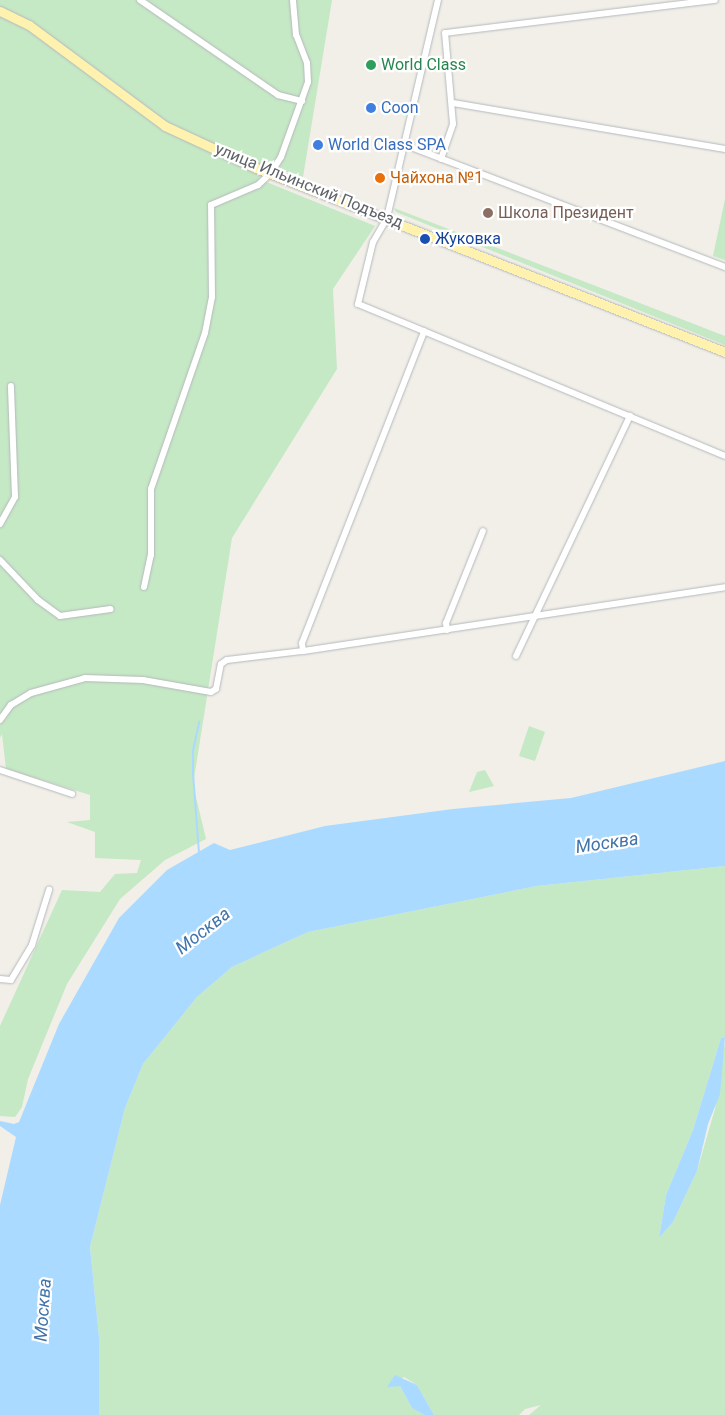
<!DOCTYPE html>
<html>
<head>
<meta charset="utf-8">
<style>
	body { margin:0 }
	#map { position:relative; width:725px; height:1415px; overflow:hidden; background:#f1efe8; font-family:Roboto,sans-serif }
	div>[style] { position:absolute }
	.green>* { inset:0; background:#c5e8c5 }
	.water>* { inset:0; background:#aadaff }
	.stream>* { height:2px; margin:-1px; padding:0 1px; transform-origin:1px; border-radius:1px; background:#aadaff }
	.roads { filter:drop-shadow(0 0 1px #b5b8bc) drop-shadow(0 0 1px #b5b8bc) }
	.minor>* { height:6px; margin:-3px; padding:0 3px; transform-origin:3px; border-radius:3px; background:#fff }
	.major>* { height:9px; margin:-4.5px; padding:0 4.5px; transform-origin:4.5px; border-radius:4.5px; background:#fff2af }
	.dots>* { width:14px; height:14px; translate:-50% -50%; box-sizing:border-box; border:2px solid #fff; border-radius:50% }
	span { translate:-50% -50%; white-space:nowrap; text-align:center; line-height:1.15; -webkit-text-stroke:4.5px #fff; paint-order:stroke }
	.leisure-label { font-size:16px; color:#27864d }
	.left { translate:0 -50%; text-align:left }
	.shop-label { font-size:16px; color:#366cbe }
	.food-label { font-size:16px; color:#c56008 }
	.street-label { font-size:16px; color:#5f6368 }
	.education-label { font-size:16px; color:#785e54 }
	.transit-label { font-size:16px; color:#164399 }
	.water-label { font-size:18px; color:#4174aa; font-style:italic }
</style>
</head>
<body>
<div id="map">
	<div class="green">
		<i style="clip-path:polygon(0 0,332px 0,303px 177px,267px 166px,259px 179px,375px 226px,333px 289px,337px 369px,232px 538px,193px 785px,206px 839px,165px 860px,120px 899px,67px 984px,28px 1079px,22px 1107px,15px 1117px,0 1116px,0 1026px,62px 890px,100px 892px,115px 874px,137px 873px,141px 860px,95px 858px,95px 832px,67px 822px,90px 820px,90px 795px,6px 769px,2px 734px,0 738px)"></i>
		<i style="clip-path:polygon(725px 199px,725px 260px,713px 256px)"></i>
		<i style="clip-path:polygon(394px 208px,725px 336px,725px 345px,396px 212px)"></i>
		<i style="clip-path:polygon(529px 726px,545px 732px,535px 761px,519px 756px)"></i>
		<i style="clip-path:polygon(485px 770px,494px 786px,469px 792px,477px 772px)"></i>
		<i style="clip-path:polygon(725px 866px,725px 1037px,721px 1038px,693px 1130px,666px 1195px,659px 1238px,673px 1222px,697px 1171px,715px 1109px,725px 1042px,725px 1415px,529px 1415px,541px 1405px,525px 1409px,519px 1415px,434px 1415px,417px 1385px,404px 1377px,388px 1386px,400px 1386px,412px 1408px,424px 1415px,99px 1415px,99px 1337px,90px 1247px,125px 1108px,143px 1064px,197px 997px,232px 967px,308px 932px,537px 886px)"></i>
	</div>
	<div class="water">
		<i style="clip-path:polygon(725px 761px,725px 866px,537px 886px,308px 932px,232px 967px,197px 997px,143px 1064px,125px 1108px,90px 1247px,99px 1337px,99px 1415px,0 1415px,0 1205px,16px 1137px,0 1126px,0 1121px,14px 1124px,19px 1122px,59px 1024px,119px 918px,167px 870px,214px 843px,230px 850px,325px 826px,453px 809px,571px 798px)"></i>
		<i style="clip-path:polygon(725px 1037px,720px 1094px,708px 1124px,697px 1171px,673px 1222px,659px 1238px,666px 1195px,693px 1130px,721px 1038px)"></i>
		<i style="clip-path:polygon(395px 1375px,417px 1385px,434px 1415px,424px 1415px,412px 1408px,400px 1386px,387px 1387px)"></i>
	</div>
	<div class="stream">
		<i style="left:199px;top:853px;width:79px;rotate:-94.3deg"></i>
		<i style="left:193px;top:774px;width:23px;rotate:-90deg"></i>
		<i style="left:193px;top:751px;width:30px;rotate:-78deg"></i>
	</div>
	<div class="roads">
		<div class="minor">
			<i style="left:140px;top:0;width:168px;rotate:34.5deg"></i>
			<i style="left:278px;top:95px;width:25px;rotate:14deg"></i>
			<i style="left:438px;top:0;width:224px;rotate:103.2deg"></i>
			<i style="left:387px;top:218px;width:28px;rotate:120deg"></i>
			<i style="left:373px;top:242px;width:64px;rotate:103.6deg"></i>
			<i style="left:358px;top:304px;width:397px;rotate:22.5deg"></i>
			<i style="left:453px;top:103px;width:276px;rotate:9.6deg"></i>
			<i style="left:403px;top:144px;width:345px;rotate:20.9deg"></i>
			<i style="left:441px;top:159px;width:37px;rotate:-71deg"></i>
			<i style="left:453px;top:124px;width:91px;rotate:-95deg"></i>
			<i style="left:445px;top:33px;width:272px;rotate:-7deg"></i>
			<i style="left:0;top:524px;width:31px;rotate:-61deg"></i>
			<i style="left:15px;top:497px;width:111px;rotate:-92.1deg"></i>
			<i style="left:0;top:560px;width:55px;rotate:46.5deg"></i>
			<i style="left:38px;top:600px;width:27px;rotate:36deg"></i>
			<i style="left:60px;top:616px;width:51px;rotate:-7.8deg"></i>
			<i style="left:144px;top:587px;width:33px;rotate:-78deg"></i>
			<i style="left:151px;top:555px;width:66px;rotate:-90deg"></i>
			<i style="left:151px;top:489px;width:165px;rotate:-70.9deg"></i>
			<i style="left:205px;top:333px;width:37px;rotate:-79deg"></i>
			<i style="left:212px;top:297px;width:92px;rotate:-90.6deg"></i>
			<i style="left:211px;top:205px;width:51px;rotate:-23.1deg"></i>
			<i style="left:258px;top:185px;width:16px;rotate:-43deg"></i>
			<i style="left:270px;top:174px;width:20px;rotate:-57deg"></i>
			<i style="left:281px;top:157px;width:80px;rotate:-70.2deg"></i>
			<i style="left:308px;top:82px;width:19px;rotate:-93deg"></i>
			<i style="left:307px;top:63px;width:30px;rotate:-111deg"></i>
			<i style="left:296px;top:35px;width:35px;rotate:-95deg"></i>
			<i style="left:447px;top:630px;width:7px;rotate:-98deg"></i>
			<i style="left:446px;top:623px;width:99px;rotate:-68.1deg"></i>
			<i style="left:303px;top:651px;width:427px;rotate:-8.6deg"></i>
			<i style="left:516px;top:656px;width:266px;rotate:-64.6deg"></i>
			<i style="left:0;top:720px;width:19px;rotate:-54deg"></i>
			<i style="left:11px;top:705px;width:23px;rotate:-31deg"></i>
			<i style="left:31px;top:693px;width:56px;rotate:-15.5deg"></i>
			<i style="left:85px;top:678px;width:58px;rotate:2deg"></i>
			<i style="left:143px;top:680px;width:69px;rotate:10deg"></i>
			<i style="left:211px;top:692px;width:6px;rotate:-31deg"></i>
			<i style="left:216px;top:689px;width:25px;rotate:-79deg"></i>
			<i style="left:221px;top:664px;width:7px;rotate:-34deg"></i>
			<i style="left:227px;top:660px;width:77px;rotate:-6.8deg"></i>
			<i style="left:303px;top:651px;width:8px;rotate:-97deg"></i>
			<i style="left:302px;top:643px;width:335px;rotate:-68.6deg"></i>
			<i style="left:0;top:770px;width:76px;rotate:18.4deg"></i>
			<i style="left:0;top:979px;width:11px;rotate:5deg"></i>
			<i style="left:11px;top:980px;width:41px;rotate:-59deg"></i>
			<i style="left:32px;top:945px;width:58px;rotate:-72.8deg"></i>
		</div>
		<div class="major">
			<i style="left:0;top:11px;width:32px;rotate:26deg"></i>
			<i style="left:29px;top:25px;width:169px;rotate:36.6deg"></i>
			<i style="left:165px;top:126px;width:100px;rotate:24.8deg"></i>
			<i style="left:256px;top:168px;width:504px;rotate:21.42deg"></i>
		</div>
	</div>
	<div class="dots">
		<i style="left:371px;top:65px;background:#2e9e5b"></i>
		<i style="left:371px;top:108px;background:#3f7fe0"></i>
		<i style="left:318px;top:145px;background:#3f7fe0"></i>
		<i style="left:380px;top:178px;background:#e8710a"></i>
		<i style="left:488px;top:213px;background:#8d6e63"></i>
		<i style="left:425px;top:239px;background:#1a4fb4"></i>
	</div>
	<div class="leisure-label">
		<span class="left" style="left:381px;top:65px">World Class</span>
	</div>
	<div class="shop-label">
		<span class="left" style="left:381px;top:108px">Coon</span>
		<span class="left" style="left:328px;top:145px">World Class SPA</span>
	</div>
	<div class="food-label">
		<span class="left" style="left:390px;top:178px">Чайхона №1</span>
	</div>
	<div class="street-label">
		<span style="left:309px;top:186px;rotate:22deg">улица Ильинский Подъезд</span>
	</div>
	<div class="education-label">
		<span class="left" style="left:498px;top:213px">Школа Президент</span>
	</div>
	<div class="transit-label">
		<span class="left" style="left:435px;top:239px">Жуковка</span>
	</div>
	<div class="water-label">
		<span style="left:607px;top:843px;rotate:-8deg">Москва</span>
		<span style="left:203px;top:931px;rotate:-38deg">Москва</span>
		<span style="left:43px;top:1310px;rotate:-86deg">Москва</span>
	</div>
</div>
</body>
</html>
